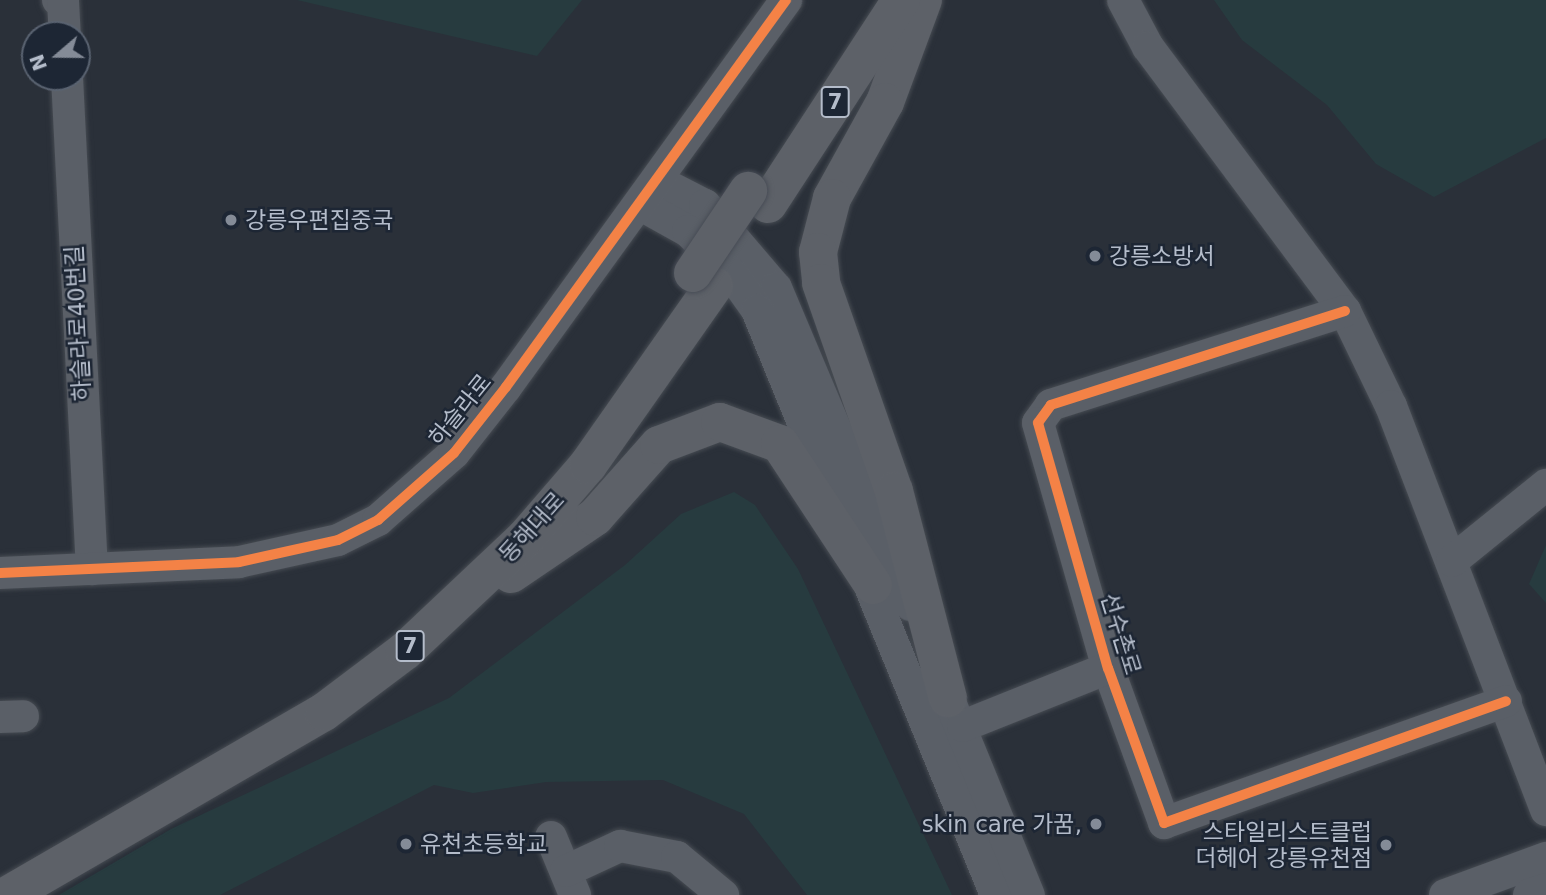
<!DOCTYPE html>
<html>
<head>
<meta charset="utf-8">
<style>
	body { margin:0 }
	#map { position:relative; width:1546px; height:895px; overflow:hidden; background:#2a3039; font-family:"DejaVu Sans","Noto Sans KR",sans-serif }
	div>[style] { position:absolute }
	.green>* { inset:0; background:#273b3f }
	.roads { filter:drop-shadow(0 0 2px #464b52) drop-shadow(0 0 2px #464b52) }
	.minor>* { height:32px; margin:-16px; padding:0 16px; transform-origin:16px; border-radius:16px; background:#5a5f67 }
	.major>* { height:38px; margin:-19px; padding:0 19px; transform-origin:19px; border-radius:19px; background:#5d6168 }
	.bridges { filter:drop-shadow(0 0 2px #484d56) drop-shadow(0 0 2px #484d56) }
	.major-bridge>* { height:38px; margin:-19px; padding:0 19px; transform-origin:19px; border-radius:19px; background:#5d6168 }
	.cycleway>* { height:10px; margin:-5px; padding:0 5px; transform-origin:5px; border-radius:5px; background:#f48246 }
	.dots>* { width:19px; height:19px; translate:-50% -50%; box-sizing:border-box; border:4px solid #1d2634; border-radius:50% }
	span { translate:-50% -50%; white-space:nowrap; text-align:center; line-height:1.15; -webkit-text-stroke:5px #1d2634; paint-order:stroke }
	.shield-label span { padding:2px 5px; background:#1d2634; border:2px solid; border-radius:5px; -webkit-text-stroke-width:0 }
	.shield-label { font-size:21px; color:#b4bcca; font-weight:700 }
	.poi-label { font-size:23px; color:#b4bcca }
	.left { translate:0 -50%; text-align:left }
	.right { translate:-100% -50%; text-align:right }
	.street-label { font-size:23px; color:#b4bcca }
	.north { position:absolute; left:21px; top:21px; width:70px; height:70px; box-sizing:border-box; background:#1d2634; border:2px solid #596270; border-radius:50%; rotate:250deg; font-size:19px; font-weight:700; line-height:28px; text-align:center; color:#b4bcca }
	.north::after { content:''; display:block; margin:auto; width:24px; height:32px; background:#848b97; clip-path:polygon(50% 0,100% 100%,50% 72%,0 100%) }
</style>
</head>
<body>
<div id="map">
	<div class="green">
		<i style="clip-path:polygon(297px 0,582px 0,537px 56px)"></i>
		<i style="clip-path:polygon(1214px 0,1546px 0,1546px 138px,1434px 197px,1376px 164px,1327px 105px,1242px 40px)"></i>
		<i style="clip-path:polygon(734px 492px,755px 505px,798px 569px,952px 895px,807px 895px,744px 814px,663px 780px,546px 782px,473px 793px,434px 785px,220px 895px,59px 895px,171px 829px,449px 698px,625px 565px,681px 514px)"></i>
		<i style="clip-path:polygon(1546px 545px,1546px 603px,1529px 584px)"></i>
	</div>
	<div class="roads">
		<div class="minor">
			<i style="left:58px;top:0;width:5px;rotate:11deg"></i>
			<i style="left:63px;top:1px;width:34px;rotate:87deg"></i>
			<i style="left:1123px;top:0;width:53px;rotate:62deg"></i>
			<i style="left:1148px;top:47px;width:329px;rotate:53.3deg"></i>
			<i style="left:1345px;top:311px;width:106px;rotate:64.2deg"></i>
			<i style="left:1391px;top:406px;width:433px;rotate:69deg"></i>
			<i style="left:67px;top:77px;width:493px;rotate:87.1deg"></i>
			<i style="left:658px;top:181px;width:53px;rotate:27.1deg"></i>
			<i style="left:705px;top:205px;width:109px;rotate:49.5deg"></i>
			<i style="left:776px;top:288px;width:344px;rotate:67.1deg"></i>
			<i style="left:641px;top:205px;width:54px;rotate:29deg"></i>
			<i style="left:688px;top:231px;width:59px;rotate:44.3deg"></i>
			<i style="left:730px;top:272px;width:47px;rotate:54.6deg"></i>
			<i style="left:757px;top:310px;width:632px;rotate:67.78deg"></i>
			<i style="left:1345px;top:311px;width:309px;rotate:162.3deg"></i>
			<i style="left:1051px;top:405px;width:22px;rotate:126deg"></i>
			<i style="left:1038px;top:423px;width:255px;rotate:74.1deg"></i>
			<i style="left:1108px;top:668px;width:165px;rotate:70.1deg"></i>
			<i style="left:1164px;top:823px;width:363px;rotate:-19.6deg"></i>
			<i style="left:1452px;top:561px;width:121px;rotate:-39deg"></i>
			<i style="left:0;top:573px;width:239px;rotate:-2.6deg"></i>
			<i style="left:239px;top:562px;width:101px;rotate:-12.5deg"></i>
			<i style="left:338px;top:540px;width:45px;rotate:-26.6deg"></i>
			<i style="left:378px;top:520px;width:101px;rotate:-41.4deg"></i>
			<i style="left:454px;top:453px;width:84px;rotate:-51.8deg"></i>
			<i style="left:506px;top:387px;width:478px;rotate:-54.1deg"></i>
			<i style="left:939px;top:675px;width:238px;rotate:67.8deg"></i>
			<i style="left:0;top:717px;width:23px;rotate:-2deg"></i>
			<i style="left:963px;top:726px;width:156px;rotate:-21.8deg"></i>
			<i style="left:551px;top:837px;width:63px;rotate:67.5deg"></i>
			<i style="left:566px;top:871px;width:60px;rotate:-24.8deg"></i>
			<i style="left:620px;top:846px;width:58px;rotate:10.9deg"></i>
			<i style="left:677px;top:857px;width:60px;rotate:39.6deg"></i>
			<i style="left:1445px;top:895px;width:108px;rotate:-20.1deg"></i>
			<i style="left:1529px;top:895px;width:18px;rotate:-19deg"></i>
		</div>
		<div class="major">
			<i style="left:923px;top:0;width:109px;rotate:110.4deg"></i>
			<i style="left:885px;top:102px;width:110px;rotate:118.9deg"></i>
			<i style="left:832px;top:198px;width:56px;rotate:104.5deg"></i>
			<i style="left:818px;top:252px;width:31px;rotate:84deg"></i>
			<i style="left:821px;top:283px;width:220px;rotate:70.7deg"></i>
			<i style="left:894px;top:491px;width:214px;rotate:75.4deg"></i>
			<i style="left:768px;top:204px;width:244px;rotate:-56.9deg"></i>
			<i style="left:511px;top:574px;width:102px;rotate:-34.2deg"></i>
			<i style="left:595px;top:517px;width:96px;rotate:-48.4deg"></i>
			<i style="left:659px;top:445px;width:65px;rotate:-20.7deg"></i>
			<i style="left:720px;top:422px;width:64px;rotate:20.1deg"></i>
			<i style="left:780px;top:444px;width:169px;rotate:56.6deg"></i>
			<i style="left:8px;top:895px;width:365px;rotate:-30.1deg"></i>
			<i style="left:324px;top:712px;width:101px;rotate:-37deg"></i>
			<i style="left:405px;top:651px;width:165px;rotate:-43.3deg"></i>
			<i style="left:525px;top:538px;width:96px;rotate:-49.2deg"></i>
			<i style="left:588px;top:465px;width:219px;rotate:-54.9deg"></i>
		</div>
	</div>
	<div class="bridges">
		<div class="major-bridge">
			<i style="left:693px;top:273px;width:99px;rotate:-56.1deg"></i>
		</div>
	</div>
	<div class="cycleway">
		<i style="left:1345px;top:311px;width:309px;rotate:162.3deg"></i>
		<i style="left:1051px;top:405px;width:22px;rotate:126deg"></i>
		<i style="left:1038px;top:423px;width:255px;rotate:74.1deg"></i>
		<i style="left:1108px;top:668px;width:165px;rotate:70.1deg"></i>
		<i style="left:1164px;top:823px;width:363px;rotate:-19.6deg"></i>
		<i style="left:0;top:573px;width:239px;rotate:-2.6deg"></i>
		<i style="left:239px;top:562px;width:101px;rotate:-12.5deg"></i>
		<i style="left:338px;top:540px;width:45px;rotate:-26.6deg"></i>
		<i style="left:378px;top:520px;width:101px;rotate:-41.4deg"></i>
		<i style="left:454px;top:453px;width:84px;rotate:-51.8deg"></i>
		<i style="left:506px;top:387px;width:478px;rotate:-54.1deg"></i>
	</div>
	<div class="dots">
		<i style="left:231px;top:220px;background:#848b97"></i>
		<i style="left:1095px;top:256px;background:#848b97"></i>
		<i style="left:1096px;top:824px;background:#848b97"></i>
		<i style="left:406px;top:844px;background:#848b97"></i>
		<i style="left:1386px;top:845px;background:#848b97"></i>
	</div>
	<div class="shield-label">
		<span style="left:835px;top:102px">7</span>
		<span style="left:410px;top:646px">7</span>
	</div>
	<div class="poi-label">
		<span class="left" style="left:245px;top:220px">강릉우편집중국</span>
		<span class="left" style="left:1109px;top:256px">강릉소방서</span>
		<span class="right" style="left:1082px;top:824px">skin care 가꿈,</span>
		<span class="right" style="left:1372px;top:845px">스타일리스트클럽<br>더헤어 강릉유천점</span>
		<span class="left" style="left:420px;top:844px">유천초등학교</span>
	</div>
	<div class="street-label">
		<span style="left:78px;top:323px;rotate:-93deg">하슬라로40번길</span>
		<span style="left:460px;top:410px;rotate:-51deg">하슬라로</span>
		<span style="left:532px;top:527px;rotate:-48deg">동해대로</span>
		<span style="left:1121px;top:634px;rotate:73deg">선수촌로</span>
	</div>
	<div class="north">N</div>
</div>
</body>
</html>
